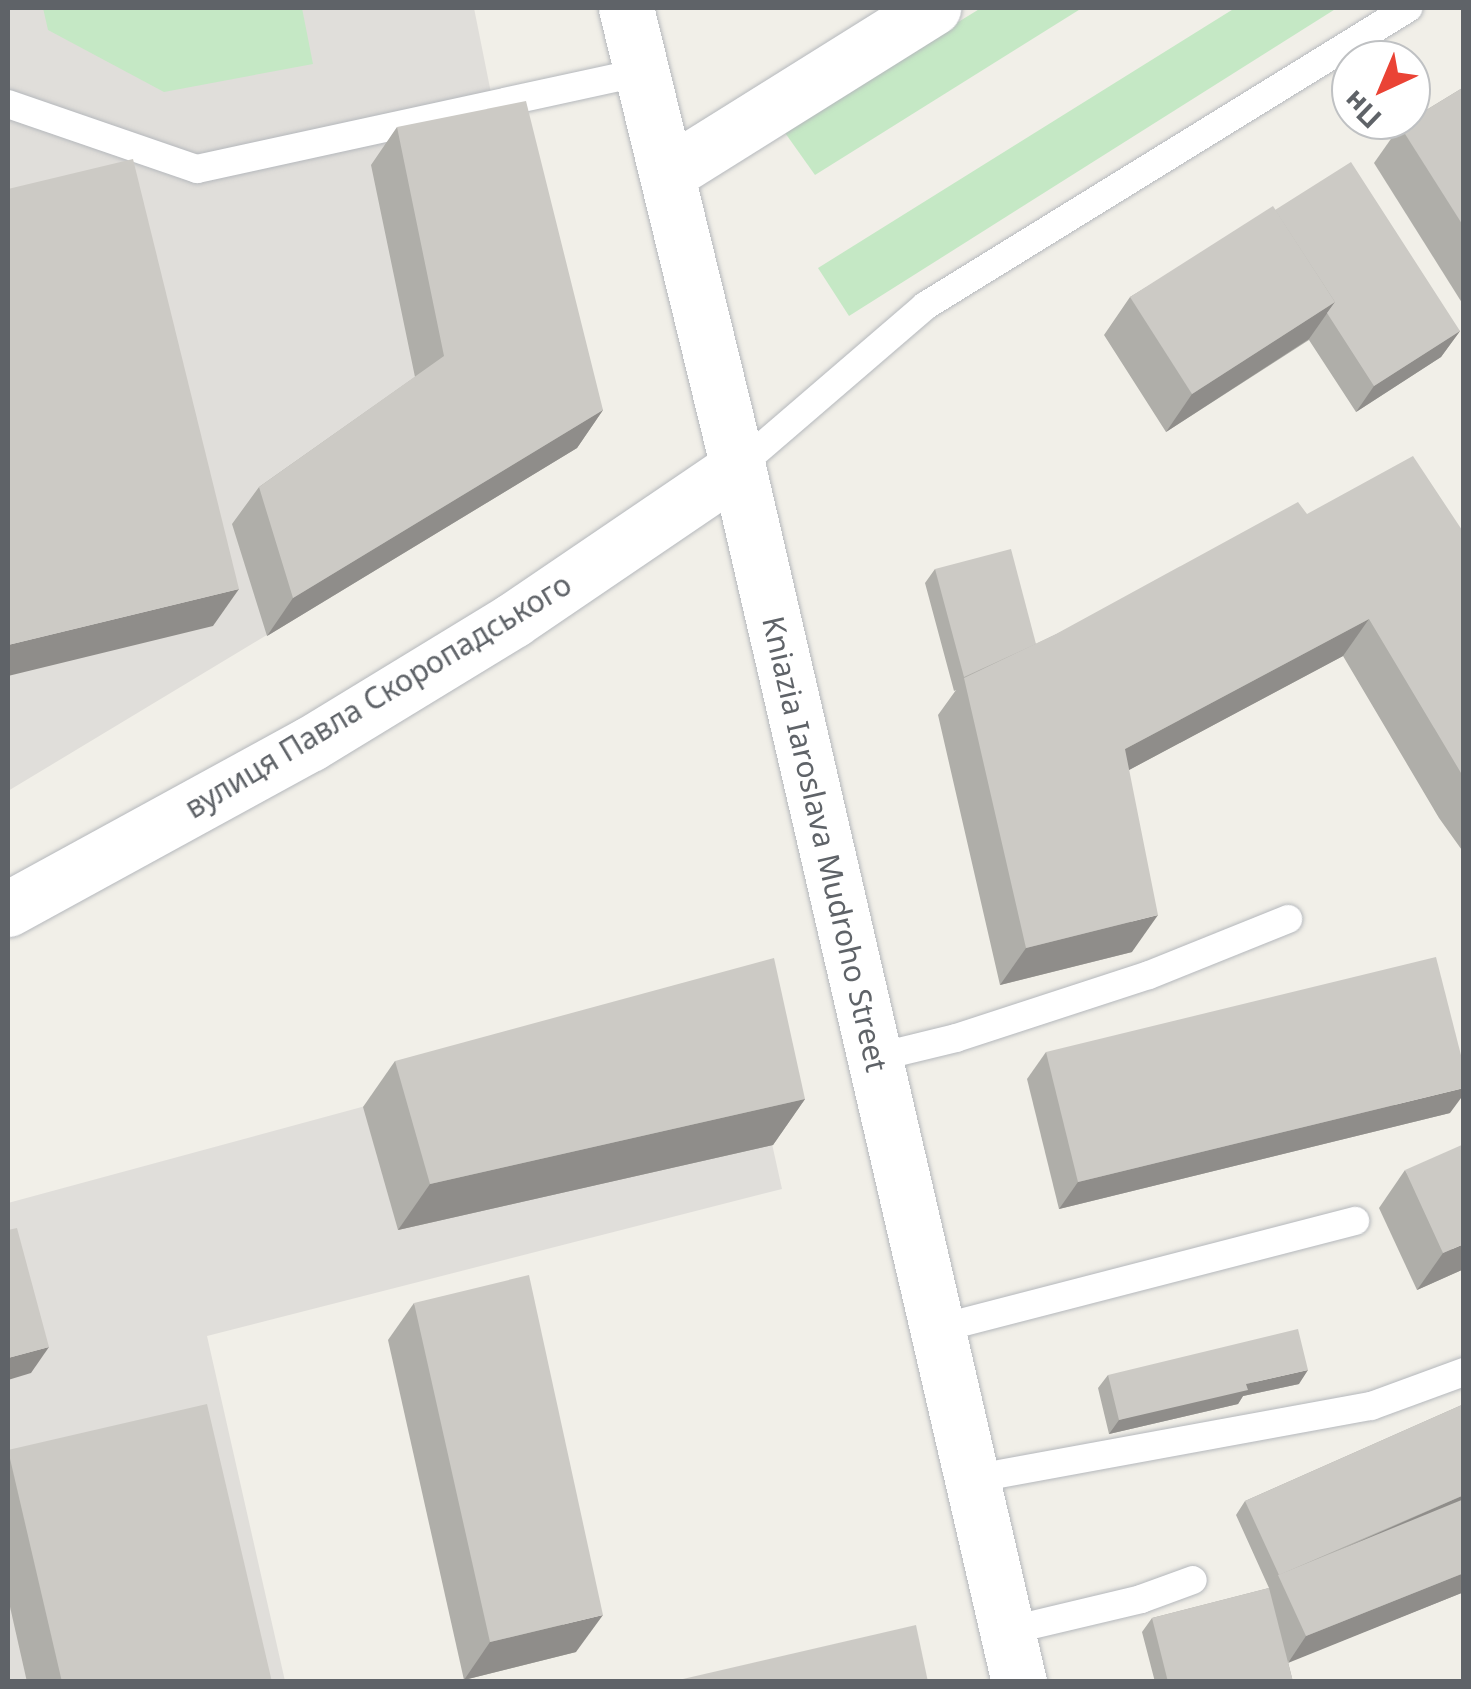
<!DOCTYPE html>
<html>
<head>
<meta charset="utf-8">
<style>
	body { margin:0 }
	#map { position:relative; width:1471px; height:1689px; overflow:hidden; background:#f1efe8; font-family:"Noto Sans",sans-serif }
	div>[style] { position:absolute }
	.industrial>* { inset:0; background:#e0deda }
	.green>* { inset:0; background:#c5e8c5 }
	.roads { filter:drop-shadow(0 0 2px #b5b8bc) drop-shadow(0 0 2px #b5b8bc) }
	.service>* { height:28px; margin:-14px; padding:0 14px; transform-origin:14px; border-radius:14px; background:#fff }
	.tertiary>* { height:55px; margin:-27.5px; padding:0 27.5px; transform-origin:27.5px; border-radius:27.5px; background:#fff }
	.secondary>* { height:55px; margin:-27.5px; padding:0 27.5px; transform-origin:27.5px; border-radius:27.5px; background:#fff }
	.wall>* { inset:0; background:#afaea9 }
	.shaded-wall>* { inset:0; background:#8f8d8a }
	.building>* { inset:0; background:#cccac5 }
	span { translate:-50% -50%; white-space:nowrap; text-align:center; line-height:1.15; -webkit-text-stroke:9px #fff; paint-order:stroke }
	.street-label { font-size:30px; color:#5f6368 }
	.frame { position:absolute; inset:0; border:10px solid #5f6368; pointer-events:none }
	.north { position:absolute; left:1331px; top:40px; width:100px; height:100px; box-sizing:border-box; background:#fff; border:2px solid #bfc1c3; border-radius:50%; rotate:224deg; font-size:28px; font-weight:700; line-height:40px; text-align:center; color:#5f6368 }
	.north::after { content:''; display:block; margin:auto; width:35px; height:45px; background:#ea4335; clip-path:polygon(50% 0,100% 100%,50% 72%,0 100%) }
</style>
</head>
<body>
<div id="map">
	<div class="industrial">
		<i style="clip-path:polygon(8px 8px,474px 8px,500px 138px,577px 448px,8px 791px)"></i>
		<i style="clip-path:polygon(741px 1004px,782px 1189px,207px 1336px,285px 1681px,8px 1682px,8px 1203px)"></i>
	</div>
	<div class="green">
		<i style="clip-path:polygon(43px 8px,302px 8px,313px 64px,164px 92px,48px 30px)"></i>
		<i style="clip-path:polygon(981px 8px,1082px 8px,815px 175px,783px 130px)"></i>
		<i style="clip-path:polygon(1235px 8px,1337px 8px,849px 316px,818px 268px)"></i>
	</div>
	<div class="roads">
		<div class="service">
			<i style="left:8px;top:104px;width:200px;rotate:19deg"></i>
			<i style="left:197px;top:169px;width:455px;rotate:-12.3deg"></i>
			<i style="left:738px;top:467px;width:247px;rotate:-40.7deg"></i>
			<i style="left:925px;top:306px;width:568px;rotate:-31.67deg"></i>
			<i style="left:874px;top:1058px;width:84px;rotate:-13.7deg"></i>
			<i style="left:956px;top:1038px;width:203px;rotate:-18.1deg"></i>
			<i style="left:1149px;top:975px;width:150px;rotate:-21.9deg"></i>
			<i style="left:937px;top:1329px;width:432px;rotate:-14.5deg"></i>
			<i style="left:972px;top:1479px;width:406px;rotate:-10.4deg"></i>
			<i style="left:1371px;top:1406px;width:99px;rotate:-20.1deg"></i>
			<i style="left:1007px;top:1631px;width:138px;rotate:-13.4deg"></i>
			<i style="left:1141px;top:1599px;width:55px;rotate:-20.1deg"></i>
		</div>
		<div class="tertiary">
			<i style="left:667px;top:174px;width:314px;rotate:-32deg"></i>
			<i style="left:8px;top:909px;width:344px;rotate:-28.7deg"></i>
			<i style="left:310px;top:744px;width:238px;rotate:-31.4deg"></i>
			<i style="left:513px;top:620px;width:272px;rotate:-34.2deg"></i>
		</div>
		<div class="secondary">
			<i style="left:626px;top:8px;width:472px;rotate:76.3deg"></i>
			<i style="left:738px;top:467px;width:1247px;rotate:76.98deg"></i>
		</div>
	</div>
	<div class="wall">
		<i style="clip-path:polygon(1464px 87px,1464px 306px,1374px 163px,1400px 126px)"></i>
		<i style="clip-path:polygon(397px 127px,603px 410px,577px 448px,267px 636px,232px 524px,259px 487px,415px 377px,371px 165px)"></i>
		<i style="clip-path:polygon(1275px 210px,1460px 331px,1441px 357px,1356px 412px,1309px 340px,1166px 432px,1104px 335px,1130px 297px)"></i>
		<i style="clip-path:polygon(1307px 514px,1464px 533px,1464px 853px,1439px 818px,1343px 656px,1129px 770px,1132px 952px,1000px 985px,938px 715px,956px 690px,954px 691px,925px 583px,935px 569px,1036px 644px)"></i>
		<i style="clip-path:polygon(1046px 1052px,1450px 1113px,1059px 1209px,1027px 1079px)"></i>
		<i style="clip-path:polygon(395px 1061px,805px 1099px,773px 1145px,398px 1230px,363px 1107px)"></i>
		<i style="clip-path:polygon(1405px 1170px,1464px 1269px,1417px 1290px,1379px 1208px)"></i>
		<i style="clip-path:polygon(414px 1303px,576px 1652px,464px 1680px,388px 1340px)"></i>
		<i style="clip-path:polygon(1108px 1375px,1299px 1384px,1243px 1396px,1238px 1404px,1109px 1434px,1098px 1388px)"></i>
		<i style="clip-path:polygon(1464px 1404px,1464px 1592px,1288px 1662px,1293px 1682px,1155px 1682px,1142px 1632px,1152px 1618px,1269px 1588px,1236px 1515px,1245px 1501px)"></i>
		<i style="clip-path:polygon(8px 1451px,272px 1682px,27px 1682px,8px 1598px)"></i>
	</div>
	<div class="shaded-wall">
		<i style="clip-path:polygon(1335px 302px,1309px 339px,1166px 432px,1192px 394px)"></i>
		<i style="clip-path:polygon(1460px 331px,1441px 357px,1356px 412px,1374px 386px)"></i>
		<i style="clip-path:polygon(603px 410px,577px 448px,267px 636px,293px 598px)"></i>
		<i style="clip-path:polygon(239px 589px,213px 626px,8px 676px,8px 645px)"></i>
		<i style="clip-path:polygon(1369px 619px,1343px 656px,1099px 786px,1125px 749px)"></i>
		<i style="clip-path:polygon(1158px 915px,1132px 952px,1000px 985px,1026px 948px)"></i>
		<i style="clip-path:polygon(1464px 1088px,1464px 1094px,1450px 1113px,1059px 1209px,1078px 1182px)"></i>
		<i style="clip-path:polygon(805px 1099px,773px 1145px,398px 1230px,430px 1184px)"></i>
		<i style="clip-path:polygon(1464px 1244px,1464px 1269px,1417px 1290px,1443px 1253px)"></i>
		<i style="clip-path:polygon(49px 1347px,31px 1373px,8px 1380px,8px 1358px)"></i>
		<i style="clip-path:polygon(1308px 1370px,1299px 1384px,1243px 1396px,1238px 1404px,1109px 1434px,1119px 1420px,1246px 1384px)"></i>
		<i style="clip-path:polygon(1464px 1495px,1464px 1504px,1279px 1577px)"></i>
		<i style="clip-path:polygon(1464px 1573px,1464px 1592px,1288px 1663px,1306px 1636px)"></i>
		<i style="clip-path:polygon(603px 1615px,576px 1652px,464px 1680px,490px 1642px)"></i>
	</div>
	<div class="building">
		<i style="clip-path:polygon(1464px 87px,1464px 227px,1400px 126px)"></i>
		<i style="clip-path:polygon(526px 101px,603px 410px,293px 598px,259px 487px,444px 356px,397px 127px)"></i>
		<i style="clip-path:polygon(133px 159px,239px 589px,8px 645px,8px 189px)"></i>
		<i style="clip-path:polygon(1351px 162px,1460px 331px,1374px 386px,1327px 313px,1335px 302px,1275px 210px)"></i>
		<i style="clip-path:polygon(1273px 206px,1335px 302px,1192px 394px,1130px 297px)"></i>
		<i style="clip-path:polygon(1413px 456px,1464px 533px,1464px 778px,1369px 619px,1125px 749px,1158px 915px,1026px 948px,964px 678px,1056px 634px,1298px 502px,1307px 514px)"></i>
		<i style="clip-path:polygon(1011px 549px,1036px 644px,964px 677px,935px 569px)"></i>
		<i style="clip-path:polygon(1436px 957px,1464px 1067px,1464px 1088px,1078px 1182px,1046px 1052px)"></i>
		<i style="clip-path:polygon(774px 958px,805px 1099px,430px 1184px,395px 1061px)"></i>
		<i style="clip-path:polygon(1464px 1144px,1464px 1244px,1443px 1253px,1405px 1170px)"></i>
		<i style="clip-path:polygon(17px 1228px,49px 1347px,8px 1358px,8px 1230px)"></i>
		<i style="clip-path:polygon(529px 1275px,603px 1615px,490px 1642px,414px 1303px)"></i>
		<i style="clip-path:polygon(1298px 1329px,1308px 1370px,1246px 1384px,1248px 1390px,1119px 1420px,1108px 1375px)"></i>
		<i style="clip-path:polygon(207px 1404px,272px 1682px,62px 1682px,8px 1450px)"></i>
		<i style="clip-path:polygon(1464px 1404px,1464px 1495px,1279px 1575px,1245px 1501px)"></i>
		<i style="clip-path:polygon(1464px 1499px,1464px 1573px,1306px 1636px,1278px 1575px)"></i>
		<i style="clip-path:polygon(1269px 1588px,1293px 1682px,1168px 1682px,1152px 1618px)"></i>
		<i style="clip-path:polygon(916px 1625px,928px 1682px,670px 1682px)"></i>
	</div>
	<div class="street-label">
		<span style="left:378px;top:696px;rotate:-31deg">вулиця Павла Скоропадського</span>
		<span style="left:825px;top:844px;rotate:77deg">Kniazia Iaroslava Mudroho Street</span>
	</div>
	<div class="frame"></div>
	<div class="north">Пн</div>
</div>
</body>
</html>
